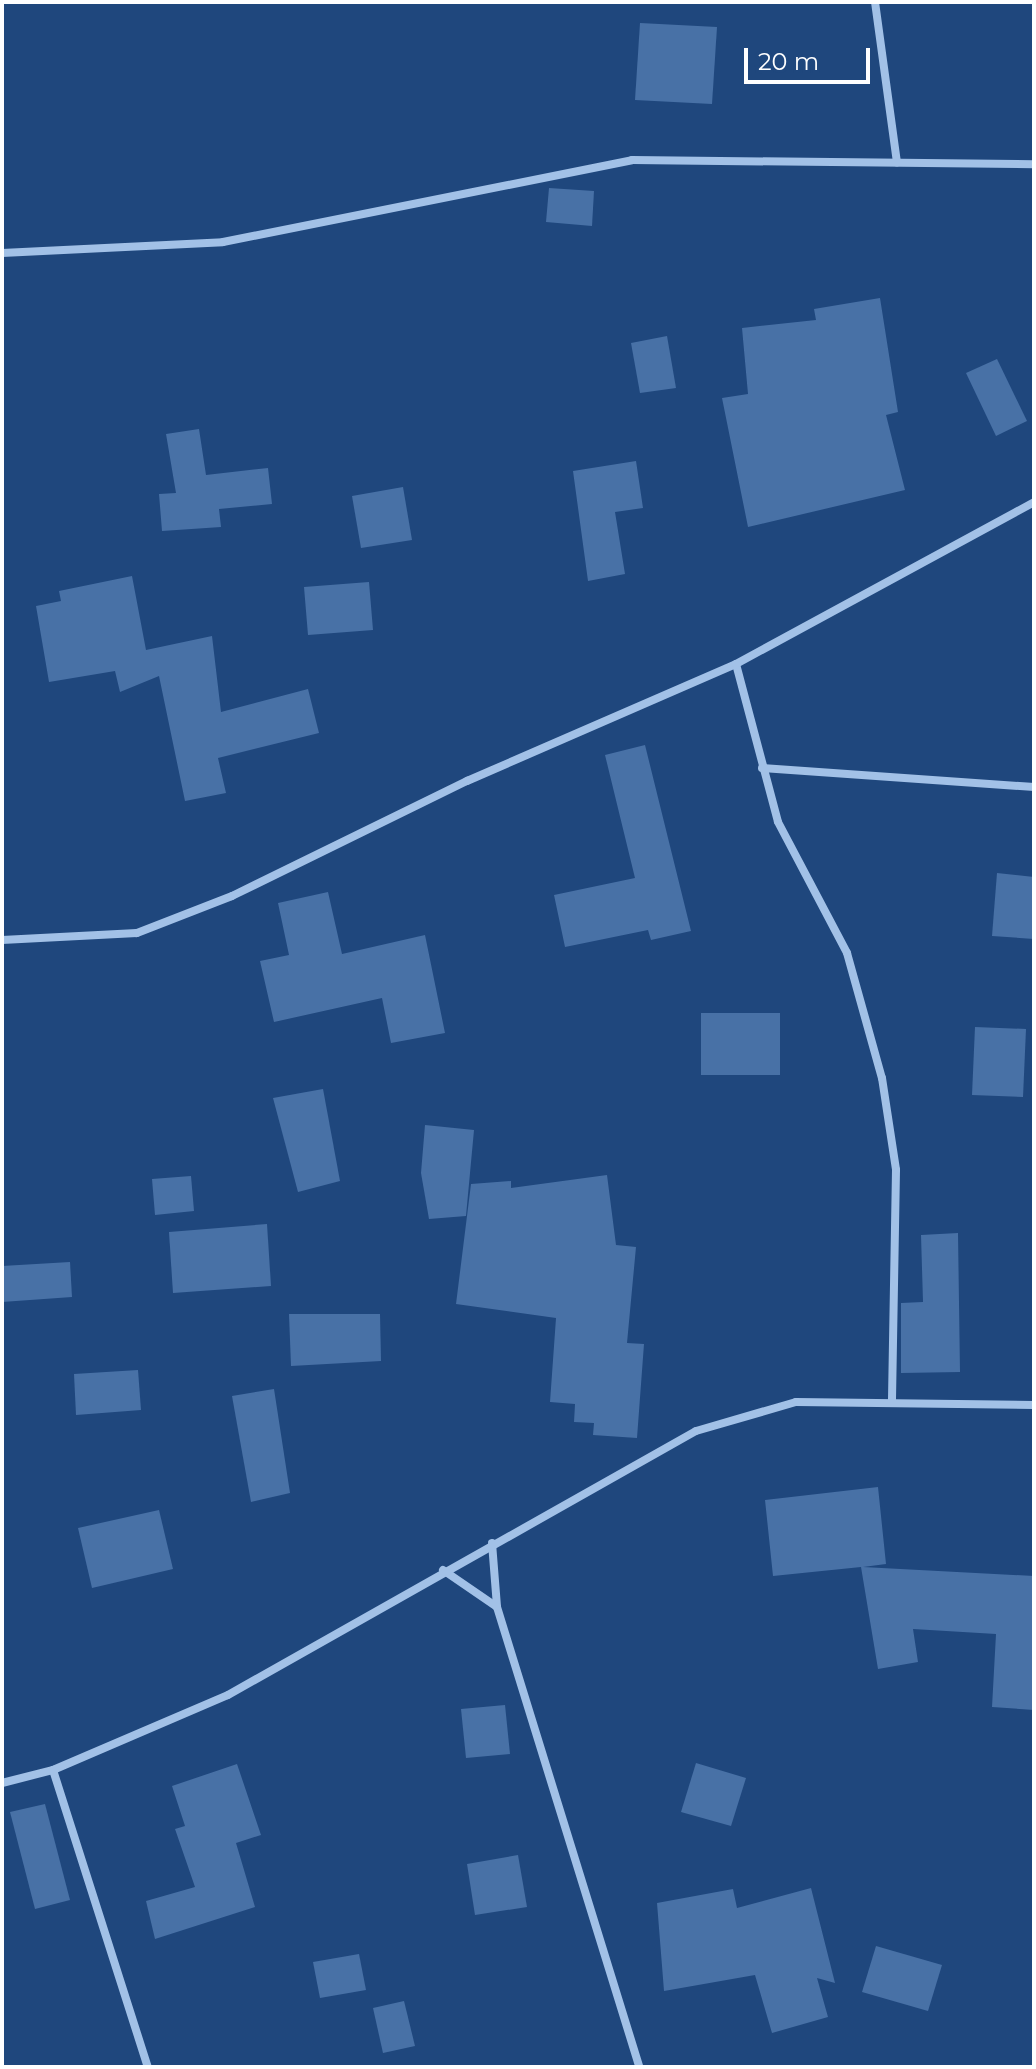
<!DOCTYPE html>
<html>
<head>
<meta charset="utf-8">
<style>
	body { margin:0 }
	#map { position:relative; width:1036px; height:2069px; overflow:hidden; background:#1f477d; font-family:Montserrat,sans-serif }
	div>[style] { position:absolute }
	.building>* { inset:0; background:#4871a6 }
	.street>* { height:8px; margin:-4px; padding:0 4px; transform-origin:4px; border-radius:4px; background:#a2c1e7 }
	span { translate:-50% -50%; white-space:nowrap; text-align:center; line-height:1.15; -webkit-text-stroke:6px #1f477d; paint-order:stroke }
	.frame { position:absolute; inset:0; border:4px solid #fff; pointer-events:none }
	.scale { position:absolute; left:744px; top:48px; width:126px; height:36px; box-sizing:border-box; border:4px solid #fff; border-top:0; padding-left:10px; font-size:24px; line-height:28px; white-space:nowrap; color:#fff; -webkit-text-stroke:6px #1f477d; paint-order:stroke }
</style>
</head>
<body>
<div id="map">
	<div class="building">
		<i style="clip-path:polygon(640px 23px,717px 27px,712px 104px,635px 100px)"></i>
		<i style="clip-path:polygon(549px 188px,594px 191px,592px 226px,546px 222px)"></i>
		<i style="clip-path:polygon(880px 298px,898px 412px,886px 415px,905px 490px,748px 527px,722px 398px,748px 394px,742px 328px,816px 320px,814px 309px)"></i>
		<i style="clip-path:polygon(667px 336px,676px 388px,640px 393px,631px 343px)"></i>
		<i style="clip-path:polygon(997px 359px,1027px 421px,996px 436px,966px 373px)"></i>
		<i style="clip-path:polygon(199px 429px,206px 475px,268px 468px,272px 504px,219px 509px,221px 527px,162px 531px,159px 494px,176px 493px,166px 434px)"></i>
		<i style="clip-path:polygon(636px 461px,643px 508px,615px 512px,625px 574px,588px 581px,573px 471px)"></i>
		<i style="clip-path:polygon(403px 487px,412px 540px,361px 548px,352px 496px)"></i>
		<i style="clip-path:polygon(132px 576px,146px 650px,212px 636px,221px 712px,308px 689px,319px 733px,218px 758px,226px 793px,185px 801px,159px 676px,120px 692px,115px 671px,49px 682px,36px 606px,61px 601px,59px 591px)"></i>
		<i style="clip-path:polygon(369px 582px,373px 630px,308px 635px,304px 587px)"></i>
		<i style="clip-path:polygon(645px 745px,691px 931px,651px 940px,648px 930px,565px 947px,554px 895px,635px 878px,605px 755px)"></i>
		<i style="clip-path:polygon(997px 873px,1034px 877px,1034px 939px,992px 936px)"></i>
		<i style="clip-path:polygon(328px 892px,342px 954px,425px 935px,445px 1033px,391px 1043px,382px 998px,274px 1022px,260px 961px,289px 955px,278px 903px)"></i>
		<i style="clip-path:polygon(701px 1013px,780px 1013px,780px 1075px,701px 1075px)"></i>
		<i style="clip-path:polygon(975px 1027px,1026px 1029px,1023px 1097px,972px 1095px)"></i>
		<i style="clip-path:polygon(323px 1089px,340px 1181px,298px 1192px,273px 1098px)"></i>
		<i style="clip-path:polygon(425px 1125px,474px 1130px,466px 1216px,429px 1219px,421px 1173px)"></i>
		<i style="clip-path:polygon(607px 1175px,616px 1245px,636px 1247px,627px 1343px,644px 1344px,637px 1438px,593px 1435px,594px 1423px,574px 1422px,575px 1404px,550px 1402px,556px 1318px,456px 1304px,471px 1184px,511px 1181px,511px 1188px)"></i>
		<i style="clip-path:polygon(191px 1176px,194px 1211px,155px 1215px,152px 1179px)"></i>
		<i style="clip-path:polygon(267px 1224px,271px 1286px,173px 1293px,169px 1232px)"></i>
		<i style="clip-path:polygon(958px 1233px,960px 1372px,901px 1373px,901px 1303px,923px 1302px,921px 1235px)"></i>
		<i style="clip-path:polygon(70px 1262px,72px 1297px,2px 1302px,2px 1266px)"></i>
		<i style="clip-path:polygon(289px 1314px,380px 1314px,381px 1361px,291px 1366px)"></i>
		<i style="clip-path:polygon(138px 1370px,141px 1410px,76px 1415px,74px 1374px)"></i>
		<i style="clip-path:polygon(274px 1389px,290px 1493px,251px 1502px,232px 1396px)"></i>
		<i style="clip-path:polygon(878px 1487px,886px 1564px,863px 1567px,1034px 1576px,1034px 1710px,992px 1707px,996px 1634px,913px 1629px,918px 1662px,878px 1669px,861px 1567px,773px 1576px,765px 1500px)"></i>
		<i style="clip-path:polygon(159px 1510px,173px 1569px,92px 1588px,78px 1528px)"></i>
		<i style="clip-path:polygon(505px 1705px,510px 1754px,466px 1758px,461px 1709px)"></i>
		<i style="clip-path:polygon(696px 1763px,746px 1778px,731px 1826px,681px 1812px)"></i>
		<i style="clip-path:polygon(237px 1764px,261px 1835px,236px 1843px,255px 1907px,155px 1939px,146px 1901px,195px 1887px,175px 1829px,185px 1826px,172px 1786px)"></i>
		<i style="clip-path:polygon(45px 1804px,70px 1900px,35px 1909px,10px 1812px)"></i>
		<i style="clip-path:polygon(518px 1855px,527px 1907px,475px 1915px,467px 1864px)"></i>
		<i style="clip-path:polygon(811px 1888px,835px 1983px,817px 1978px,828px 2017px,772px 2033px,755px 1975px,664px 1991px,657px 1903px,733px 1889px,737px 1908px)"></i>
		<i style="clip-path:polygon(876px 1946px,942px 1965px,928px 2011px,862px 1992px)"></i>
		<i style="clip-path:polygon(359px 1954px,366px 1990px,320px 1998px,313px 1962px)"></i>
		<i style="clip-path:polygon(404px 2001px,415px 2046px,383px 2053px,373px 2008px)"></i>
	</div>
	<div class="street">
		<i style="left:875px;top:2px;width:162px;rotate:82.2deg"></i>
		<i style="left:2px;top:253px;width:221px;rotate:-2.8deg"></i>
		<i style="left:223px;top:242px;width:417px;rotate:-11.3deg"></i>
		<i style="left:632px;top:160px;width:402px;rotate:0.6deg"></i>
		<i style="left:736px;top:664px;width:163px;rotate:75.1deg"></i>
		<i style="left:778px;top:822px;width:148px;rotate:62.2deg"></i>
		<i style="left:847px;top:953px;width:130px;rotate:74.4deg"></i>
		<i style="left:882px;top:1078px;width:93px;rotate:81.3deg"></i>
		<i style="left:896px;top:1170px;width:233px;rotate:91deg"></i>
		<i style="left:762px;top:768px;width:273px;rotate:4deg"></i>
		<i style="left:2px;top:940px;width:135px;rotate:-3deg"></i>
		<i style="left:137px;top:933px;width:102px;rotate:-21.3deg"></i>
		<i style="left:232px;top:896px;width:262px;rotate:-26.1deg"></i>
		<i style="left:467px;top:781px;width:293px;rotate:-23.5deg"></i>
		<i style="left:736px;top:664px;width:339px;rotate:-28.5deg"></i>
		<i style="left:492px;top:1543px;width:64px;rotate:85.5deg"></i>
		<i style="left:497px;top:1607px;width:481px;rotate:72.8deg"></i>
		<i style="left:443px;top:1570px;width:65px;rotate:34.4deg"></i>
		<i style="left:53px;top:1770px;width:312px;rotate:72.3deg"></i>
		<i style="left:2px;top:1783px;width:53px;rotate:-14.3deg"></i>
		<i style="left:53px;top:1770px;width:190px;rotate:-23.2deg"></i>
		<i style="left:228px;top:1695px;width:537px;rotate:-29.43deg"></i>
		<i style="left:696px;top:1431px;width:104px;rotate:-16.2deg"></i>
		<i style="left:796px;top:1402px;width:238px;rotate:0.7deg"></i>
	</div>
	<div class="frame"></div>
	<div class="scale">20 m</div>
</div>
</body>
</html>
